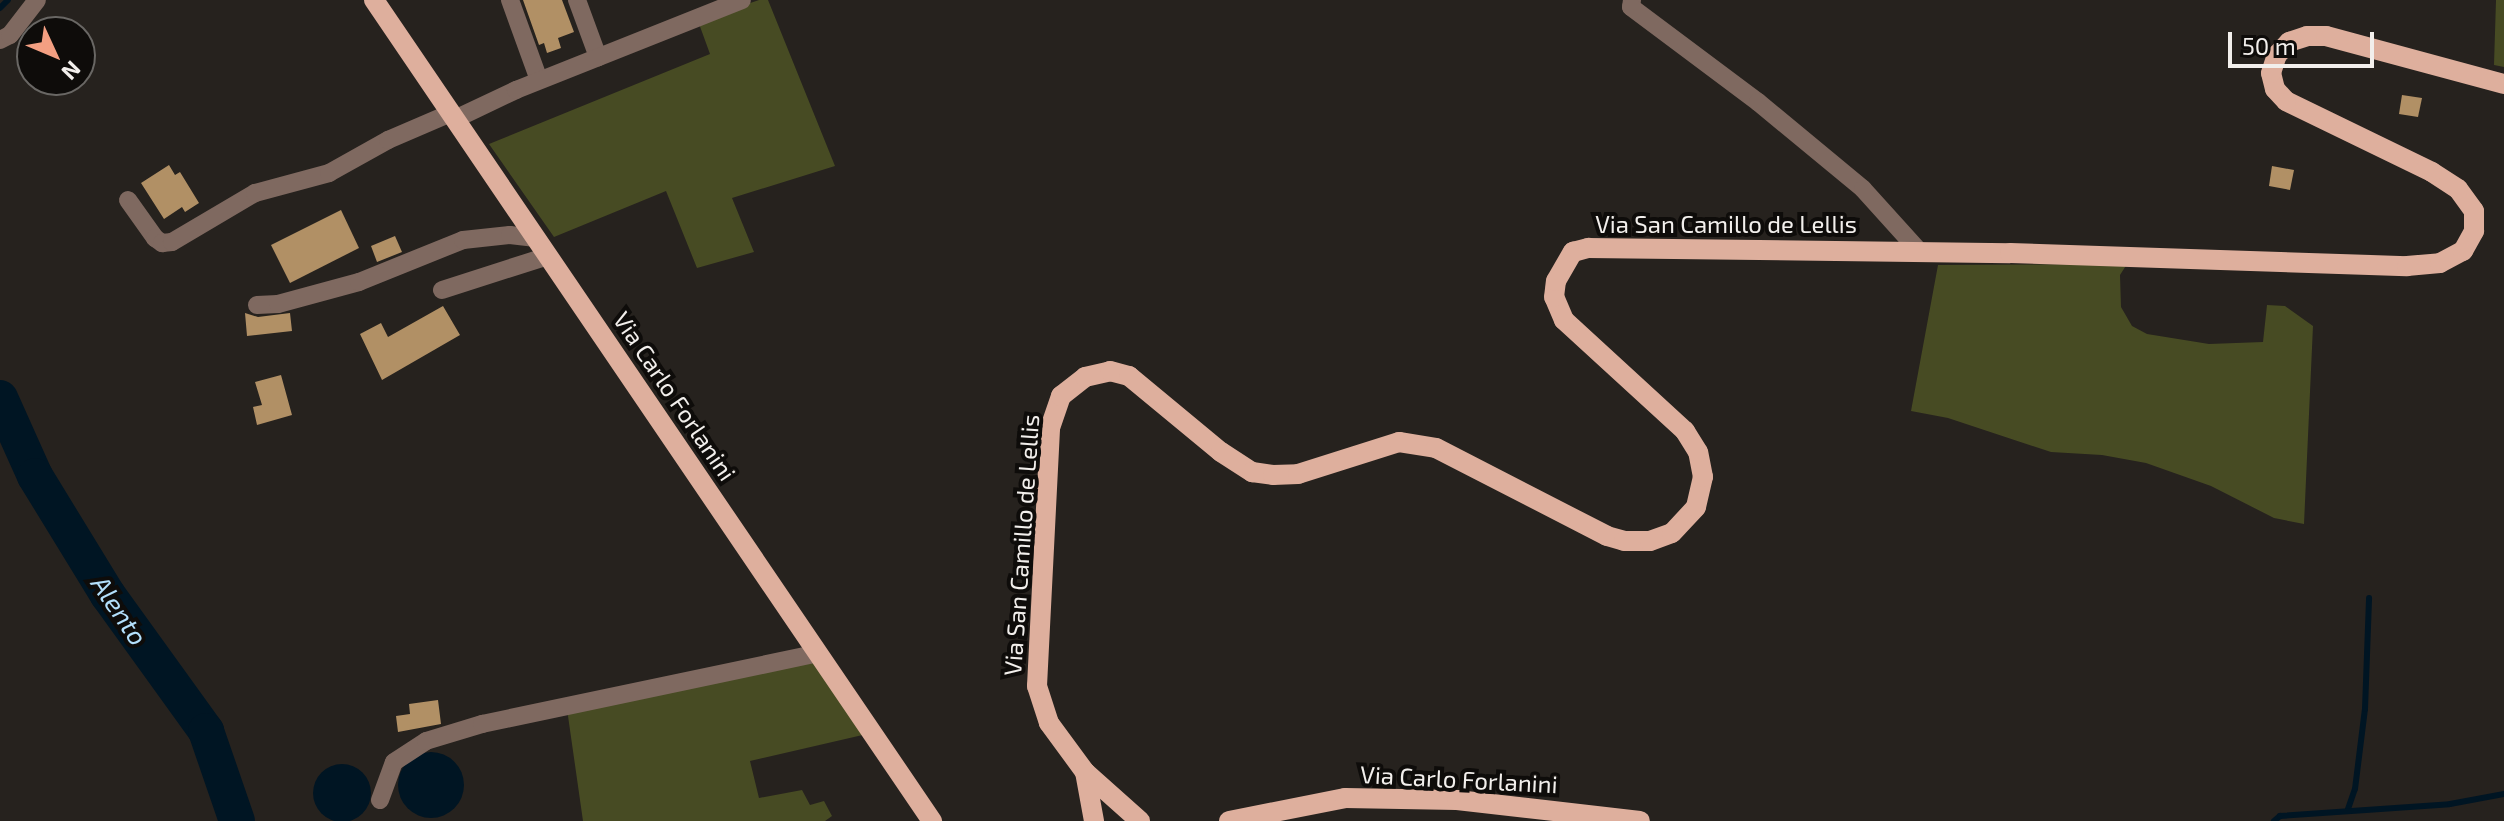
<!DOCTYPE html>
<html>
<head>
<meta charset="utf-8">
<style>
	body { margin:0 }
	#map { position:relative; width:2504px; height:821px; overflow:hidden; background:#26221e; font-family:"Exo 2",sans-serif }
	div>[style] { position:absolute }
	.green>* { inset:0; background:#474b23 }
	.water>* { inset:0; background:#001523 }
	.round { border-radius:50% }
	.stream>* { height:6px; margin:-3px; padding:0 3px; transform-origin:3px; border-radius:3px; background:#001523 }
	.river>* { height:36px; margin:-18px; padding:0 18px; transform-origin:18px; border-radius:18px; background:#001523 }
	.building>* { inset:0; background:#b19065 }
	.minor>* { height:18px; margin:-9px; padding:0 9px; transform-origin:9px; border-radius:9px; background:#7f6960 }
	.major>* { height:20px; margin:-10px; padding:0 10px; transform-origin:10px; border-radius:10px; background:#deaf9d }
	span { translate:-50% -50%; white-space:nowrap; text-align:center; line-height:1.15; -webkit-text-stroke:8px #0e0c0a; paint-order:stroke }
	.street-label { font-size:24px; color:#f2efec }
	.water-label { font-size:26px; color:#b3e0fc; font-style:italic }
	.north { position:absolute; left:16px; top:16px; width:80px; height:80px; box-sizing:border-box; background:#0e0c0a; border:2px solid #696764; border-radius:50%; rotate:134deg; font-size:22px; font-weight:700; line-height:32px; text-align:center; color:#f2efec }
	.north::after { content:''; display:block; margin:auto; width:28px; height:36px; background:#f39f82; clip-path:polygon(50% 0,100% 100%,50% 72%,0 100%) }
	.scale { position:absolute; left:2228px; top:32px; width:146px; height:36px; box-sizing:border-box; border:4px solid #f2efec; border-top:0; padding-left:10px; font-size:24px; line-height:28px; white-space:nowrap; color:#f2efec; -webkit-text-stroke:6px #0e0c0a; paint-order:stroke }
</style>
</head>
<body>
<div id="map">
	<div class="green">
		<i style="clip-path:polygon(759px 0,768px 0,835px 166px,732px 198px,754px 252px,697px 268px,666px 191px,554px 237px,489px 144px,710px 54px,698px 21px)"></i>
		<i style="clip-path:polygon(2496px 0,2504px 0,2504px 67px,2494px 65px)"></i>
		<i style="clip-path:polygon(2127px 264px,2120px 275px,2121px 307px,2132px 326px,2147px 334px,2209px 344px,2263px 342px,2267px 305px,2285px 306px,2313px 326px,2304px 524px,2274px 518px,2211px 486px,2146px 463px,2102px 455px,2051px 452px,1948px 418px,1911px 411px,1938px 265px)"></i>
		<i style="clip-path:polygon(815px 658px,867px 734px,750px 761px,759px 798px,802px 790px,810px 805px,824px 801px,832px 816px,825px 821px,583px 821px,567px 709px)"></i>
	</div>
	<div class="water">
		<i class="round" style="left:398px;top:752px;width:66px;height:66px"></i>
		<i class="round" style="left:313px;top:764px;width:58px;height:58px"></i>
	</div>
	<div class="stream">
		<i style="left:0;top:8px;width:11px;rotate:-45deg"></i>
		<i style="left:2348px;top:809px;width:21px;rotate:-71deg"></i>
		<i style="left:2355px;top:789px;width:81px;rotate:-82.9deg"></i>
		<i style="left:2365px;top:709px;width:111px;rotate:-87.9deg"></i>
		<i style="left:2274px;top:821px;width:8px;rotate:-40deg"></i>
		<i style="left:2280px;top:816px;width:170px;rotate:-4deg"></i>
		<i style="left:2450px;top:804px;width:55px;rotate:-10.5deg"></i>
	</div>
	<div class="river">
		<i style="left:0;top:398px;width:85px;rotate:65.8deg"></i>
		<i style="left:35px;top:476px;width:140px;rotate:58.5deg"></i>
		<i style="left:108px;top:595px;width:168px;rotate:54.2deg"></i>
		<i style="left:206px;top:731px;width:95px;rotate:71deg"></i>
	</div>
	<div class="building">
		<i style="clip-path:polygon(523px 0,562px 0,574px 32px,558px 38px,561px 48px,547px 53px,544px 43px,539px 45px)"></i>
		<i style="clip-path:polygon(2402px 95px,2422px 98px,2418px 117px,2399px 114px)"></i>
		<i style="clip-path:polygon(169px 165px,175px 175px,180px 172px,199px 203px,185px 212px,182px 207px,164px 219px,141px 183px)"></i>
		<i style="clip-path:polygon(2272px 166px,2294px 170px,2290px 190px,2269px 186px)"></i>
		<i style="clip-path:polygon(341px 210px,359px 248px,290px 283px,271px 245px)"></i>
		<i style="clip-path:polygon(395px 236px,402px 252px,377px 262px,371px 246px)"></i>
		<i style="clip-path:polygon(443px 306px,460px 335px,382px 380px,360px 334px,381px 323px,388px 337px)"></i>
		<i style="clip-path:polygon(245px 313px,258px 317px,290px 313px,292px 331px,247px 336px)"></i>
		<i style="clip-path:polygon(281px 375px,292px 415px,257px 425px,253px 407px,262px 405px,255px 382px)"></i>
		<i style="clip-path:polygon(438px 700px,441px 724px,398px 732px,396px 716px,410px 714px,409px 704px)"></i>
	</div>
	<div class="minor">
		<i style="left:510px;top:0;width:85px;rotate:70.1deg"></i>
		<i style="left:577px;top:0;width:61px;rotate:69.8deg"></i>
		<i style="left:1632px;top:0;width:7px;rotate:98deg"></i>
		<i style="left:1631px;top:7px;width:159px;rotate:36.8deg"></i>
		<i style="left:1758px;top:102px;width:136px;rotate:39.6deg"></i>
		<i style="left:1863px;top:189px;width:85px;rotate:47.9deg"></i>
		<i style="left:0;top:40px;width:11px;rotate:-27deg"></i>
		<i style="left:10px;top:35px;width:44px;rotate:-52.4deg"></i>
		<i style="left:455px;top:119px;width:68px;rotate:-25.4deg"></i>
		<i style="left:516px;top:90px;width:243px;rotate:-21.7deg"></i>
		<i style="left:128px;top:200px;width:47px;rotate:54.6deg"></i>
		<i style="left:155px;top:238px;width:9px;rotate:36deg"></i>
		<i style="left:162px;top:243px;width:10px;rotate:-6deg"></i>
		<i style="left:172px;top:242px;width:96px;rotate:-30.6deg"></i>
		<i style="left:255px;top:193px;width:77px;rotate:-15.1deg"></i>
		<i style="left:329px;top:173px;width:68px;rotate:-29.2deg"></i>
		<i style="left:388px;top:140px;width:69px;rotate:-23.2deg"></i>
		<i style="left:442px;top:290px;width:111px;rotate:-17.8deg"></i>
		<i style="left:257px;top:305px;width:21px;rotate:-3deg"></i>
		<i style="left:278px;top:304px;width:84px;rotate:-15.2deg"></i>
		<i style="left:359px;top:282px;width:112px;rotate:-22deg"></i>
		<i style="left:463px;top:240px;width:47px;rotate:-6.1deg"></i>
		<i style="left:510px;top:235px;width:26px;rotate:7deg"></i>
		<i style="left:380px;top:800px;width:40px;rotate:-69.8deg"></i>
		<i style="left:394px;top:762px;width:38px;rotate:-33deg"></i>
		<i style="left:426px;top:741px;width:59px;rotate:-16.9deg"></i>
		<i style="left:482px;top:724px;width:343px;rotate:-11.9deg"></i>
	</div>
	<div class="major">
		<i style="left:374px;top:0;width:993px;rotate:55.8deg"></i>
		<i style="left:1085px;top:772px;width:50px;rotate:79.6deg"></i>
		<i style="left:1140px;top:821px;width:74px;rotate:-138.3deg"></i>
		<i style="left:1085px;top:772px;width:61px;rotate:-126.3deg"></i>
		<i style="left:1049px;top:723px;width:39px;rotate:-108deg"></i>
		<i style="left:1037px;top:686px;width:258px;rotate:-87.1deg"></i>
		<i style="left:1050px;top:428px;width:34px;rotate:-71deg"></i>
		<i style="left:1061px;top:396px;width:31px;rotate:-38deg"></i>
		<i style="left:1085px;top:377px;width:26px;rotate:-13deg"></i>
		<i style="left:1110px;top:371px;width:20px;rotate:15deg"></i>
		<i style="left:1129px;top:376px;width:119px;rotate:39.6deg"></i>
		<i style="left:1221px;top:452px;width:37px;rotate:33deg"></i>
		<i style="left:1252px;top:472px;width:21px;rotate:8deg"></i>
		<i style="left:1273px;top:475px;width:25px;rotate:-2deg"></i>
		<i style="left:1298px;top:474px;width:106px;rotate:-17.6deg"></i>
		<i style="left:1399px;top:442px;width:37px;rotate:9deg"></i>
		<i style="left:1436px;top:448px;width:192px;rotate:27.2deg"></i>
		<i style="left:1607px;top:536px;width:18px;rotate:16deg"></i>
		<i style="left:1624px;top:541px;width:26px"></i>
		<i style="left:1650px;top:541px;width:23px;rotate:-20deg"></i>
		<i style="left:1672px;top:533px;width:35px;rotate:-47deg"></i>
		<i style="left:1696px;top:507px;width:31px;rotate:-77deg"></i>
		<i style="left:1703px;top:477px;width:25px;rotate:-101deg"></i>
		<i style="left:1698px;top:452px;width:25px;rotate:-122deg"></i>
		<i style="left:1685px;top:431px;width:164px;rotate:-137.5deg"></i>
		<i style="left:1564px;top:320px;width:25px;rotate:-113deg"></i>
		<i style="left:1554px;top:297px;width:16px;rotate:-83deg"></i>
		<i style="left:1556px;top:281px;width:34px;rotate:-60deg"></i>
		<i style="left:1573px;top:252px;width:16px;rotate:-15deg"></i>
		<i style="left:1588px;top:248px;width:422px;rotate:0.7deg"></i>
		<i style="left:2010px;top:253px;width:397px;rotate:1.9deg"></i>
		<i style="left:2407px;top:266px;width:33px;rotate:-5deg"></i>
		<i style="left:2440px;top:263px;width:26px;rotate:-28deg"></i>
		<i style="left:2463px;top:251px;width:23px;rotate:-61deg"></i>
		<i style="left:2474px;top:231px;width:20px;rotate:-90deg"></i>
		<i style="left:2474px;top:211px;width:27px;rotate:-126deg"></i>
		<i style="left:2458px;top:189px;width:31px;rotate:-147deg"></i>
		<i style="left:2432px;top:172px;width:162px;rotate:-154.1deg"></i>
		<i style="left:2286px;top:101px;width:16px;rotate:-133deg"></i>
		<i style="left:2275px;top:89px;width:16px;rotate:-104deg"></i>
		<i style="left:2271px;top:73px;width:19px;rotate:-72deg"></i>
		<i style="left:2277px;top:55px;width:18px;rotate:-47deg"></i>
		<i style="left:2289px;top:42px;width:19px;rotate:-18deg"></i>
		<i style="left:2307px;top:36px;width:19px"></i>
		<i style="left:2326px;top:36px;width:184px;rotate:15.1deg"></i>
		<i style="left:1229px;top:821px;width:118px;rotate:-11.2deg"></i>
		<i style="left:1345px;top:798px;width:112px;rotate:1deg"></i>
		<i style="left:1457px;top:800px;width:184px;rotate:6.5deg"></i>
	</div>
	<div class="street-label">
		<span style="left:1726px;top:224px">Via San Camillo de Lellis</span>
		<span style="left:675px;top:396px;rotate:56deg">Via Carlo Forlanini</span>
		<span style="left:1021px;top:545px;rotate:-86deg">Via San Camillo de Lellis</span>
		<span style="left:1459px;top:779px;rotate:3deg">Via Carlo Forlanini</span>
	</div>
	<div class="water-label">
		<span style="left:120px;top:610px;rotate:56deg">Alento</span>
	</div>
	<div class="north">N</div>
	<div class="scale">50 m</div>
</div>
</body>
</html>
